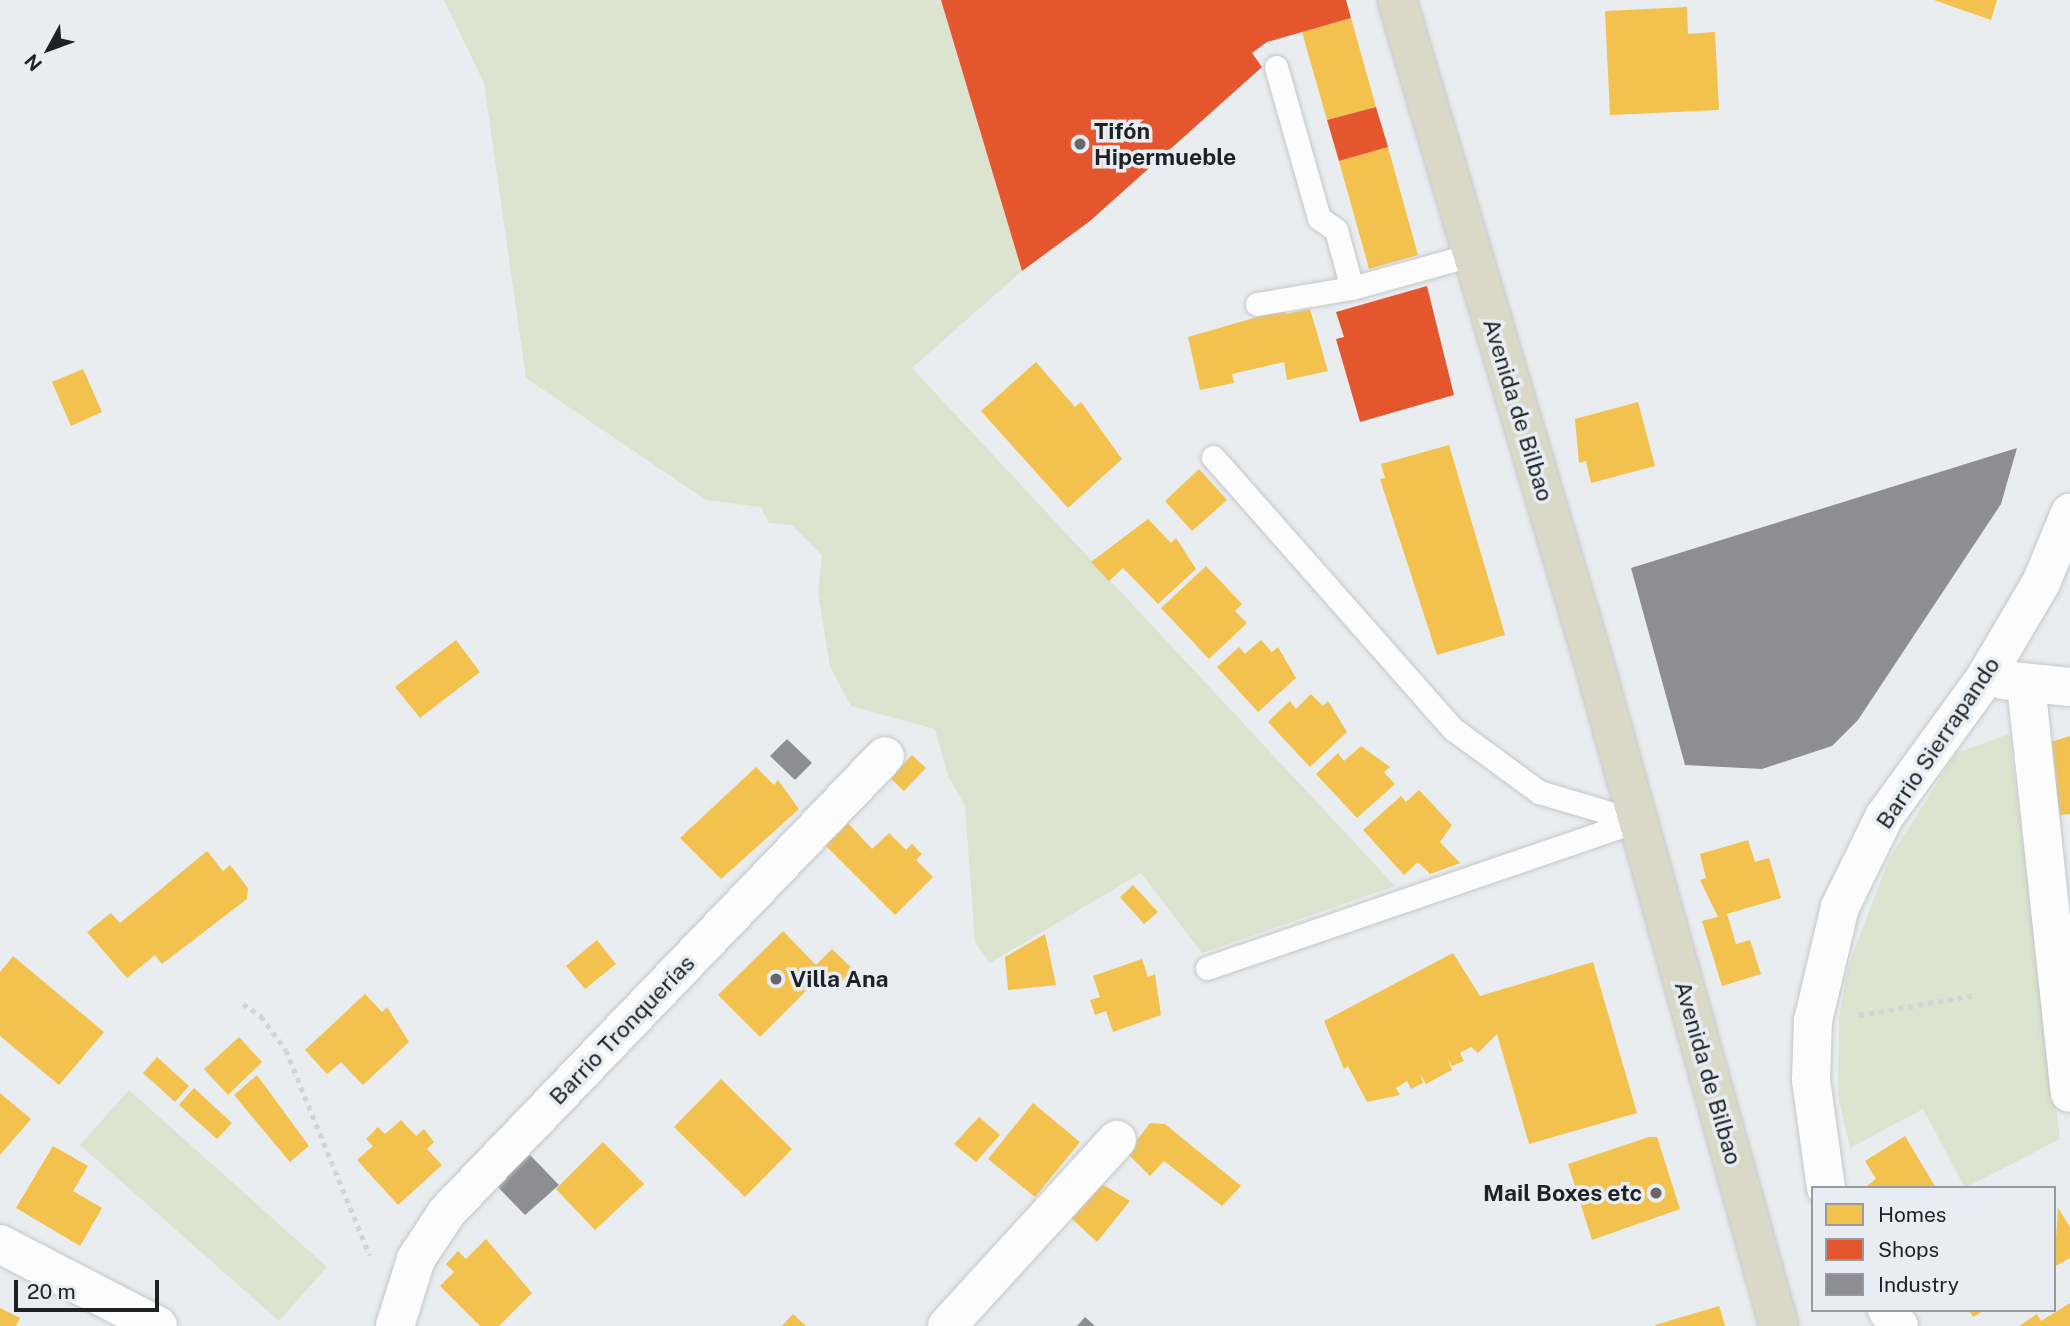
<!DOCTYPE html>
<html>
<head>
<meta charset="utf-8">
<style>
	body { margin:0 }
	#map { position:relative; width:2070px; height:1326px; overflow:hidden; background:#eaedef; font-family:"Public Sans",sans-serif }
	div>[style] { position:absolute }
	.green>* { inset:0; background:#dce3cf }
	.homes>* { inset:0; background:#f2c14e }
	.shops>* { inset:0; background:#e4572e }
	.industry>* { inset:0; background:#8d8d92 }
	.path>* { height:4.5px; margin-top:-2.25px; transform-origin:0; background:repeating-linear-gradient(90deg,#d3d4d5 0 5px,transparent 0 10px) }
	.roads { filter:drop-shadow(0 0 2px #c5c7c9) drop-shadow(0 0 2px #c5c7c9) }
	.lane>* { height:23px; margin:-11.5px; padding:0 11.5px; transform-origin:11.5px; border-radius:11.5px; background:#fcfcfd }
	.street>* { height:38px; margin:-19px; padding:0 19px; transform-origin:19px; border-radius:19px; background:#fcfcfd }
	.highway>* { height:38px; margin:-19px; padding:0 19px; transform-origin:19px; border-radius:19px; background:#dad9c8 }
	.dots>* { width:19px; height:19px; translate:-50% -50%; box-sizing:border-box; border:4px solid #e7edf2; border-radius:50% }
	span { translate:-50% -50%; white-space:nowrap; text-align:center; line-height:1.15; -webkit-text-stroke:7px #e7edf2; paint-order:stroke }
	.poi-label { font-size:23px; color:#1f2123; font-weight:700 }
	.left { translate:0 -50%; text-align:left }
	.right { translate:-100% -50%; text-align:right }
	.street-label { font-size:23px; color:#1f2123 }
	.legend { position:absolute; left:1811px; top:1186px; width:245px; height:126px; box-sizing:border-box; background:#e7edf2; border:2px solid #979b9f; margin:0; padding:9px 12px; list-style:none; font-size:21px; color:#1f2123 }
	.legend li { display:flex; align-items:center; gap:14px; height:35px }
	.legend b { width:35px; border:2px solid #979b9f }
	.north { position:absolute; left:14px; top:14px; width:70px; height:70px; -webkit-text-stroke:5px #e7edf2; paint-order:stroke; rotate:229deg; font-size:19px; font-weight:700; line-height:28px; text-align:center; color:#1f2123 }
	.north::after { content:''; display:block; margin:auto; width:24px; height:32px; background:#1f2123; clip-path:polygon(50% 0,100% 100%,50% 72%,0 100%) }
	.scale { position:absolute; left:14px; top:1280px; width:145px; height:32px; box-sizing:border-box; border:4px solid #1f2123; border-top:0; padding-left:9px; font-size:21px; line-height:24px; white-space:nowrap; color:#1f2123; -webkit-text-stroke:5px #e7edf2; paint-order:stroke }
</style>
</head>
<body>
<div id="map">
	<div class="green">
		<i style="clip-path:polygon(444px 0,941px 0,1022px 271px,912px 368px,1395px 886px,1202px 953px,1141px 873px,990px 963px,975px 942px,965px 806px,948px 776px,935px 729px,851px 706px,830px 667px,818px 593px,822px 555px,792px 525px,769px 523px,761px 507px,706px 500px,526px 378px,484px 83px)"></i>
		<i style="clip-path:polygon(2009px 734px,2060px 1139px,1965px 1188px,1923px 1109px,1850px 1148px,1838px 1096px,1839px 1019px,1848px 967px,1889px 859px,1956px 753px)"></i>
		<i style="clip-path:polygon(129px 1090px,327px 1267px,279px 1321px,80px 1145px)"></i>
	</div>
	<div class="homes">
		<i style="clip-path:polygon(1934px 0,1997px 0,1991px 20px)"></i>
		<i style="clip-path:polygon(1687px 7px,1688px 34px,1715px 32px,1719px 110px,1610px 115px,1605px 11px)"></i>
		<i style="clip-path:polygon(1351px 18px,1376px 107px,1327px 120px,1302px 32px)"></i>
		<i style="clip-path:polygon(1388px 147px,1418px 255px,1369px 269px,1339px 161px)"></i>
		<i style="clip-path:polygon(1285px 309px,1286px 314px,1310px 309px,1328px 371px,1287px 380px,1284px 362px,1232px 374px,1234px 383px,1200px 390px,1188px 337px)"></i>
		<i style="clip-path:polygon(1036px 362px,1075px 407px,1081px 402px,1122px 459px,1068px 508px,981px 411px)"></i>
		<i style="clip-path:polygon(83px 369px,102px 412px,71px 426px,52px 382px)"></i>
		<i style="clip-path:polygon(1638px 402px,1655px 466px,1591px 483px,1586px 461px,1579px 463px,1575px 419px)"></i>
		<i style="clip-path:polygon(1449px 445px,1505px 635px,1437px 655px,1380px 479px,1385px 478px,1381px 464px)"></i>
		<i style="clip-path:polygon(1199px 469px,1227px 500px,1192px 531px,1165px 501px)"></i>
		<i style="clip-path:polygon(1148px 519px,1171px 543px,1176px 538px,1196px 569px,1158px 604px,1123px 568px,1109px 581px,1091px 562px)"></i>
		<i style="clip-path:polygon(1206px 566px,1242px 604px,1235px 611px,1247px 623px,1209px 659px,1161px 608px)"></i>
		<i style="clip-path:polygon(456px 640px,480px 672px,420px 718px,395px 687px)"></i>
		<i style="clip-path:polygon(1261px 640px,1272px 652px,1278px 647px,1296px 678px,1258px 712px,1217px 667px,1239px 647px,1245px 654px)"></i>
		<i style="clip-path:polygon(1311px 694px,1323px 706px,1328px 701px,1347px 732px,1310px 767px,1268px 722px,1290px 701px,1296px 709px)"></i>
		<i style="clip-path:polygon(2070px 736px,2070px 814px,2051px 816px,2042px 745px)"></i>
		<i style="clip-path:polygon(1361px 746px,1390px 767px,1384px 772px,1395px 784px,1357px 818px,1316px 774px,1338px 753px,1344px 761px)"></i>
		<i style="clip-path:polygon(912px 755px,926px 768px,904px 791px,890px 778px)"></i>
		<i style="clip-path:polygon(756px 767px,774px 785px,778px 780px,799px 809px,721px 879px,680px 838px)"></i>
		<i style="clip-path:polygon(1419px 790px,1452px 825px,1440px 842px,1460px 863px,1430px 874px,1418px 862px,1404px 875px,1363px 830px,1401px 796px,1406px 802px)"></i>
		<i style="clip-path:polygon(847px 822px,872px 849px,889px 833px,906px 850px,912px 844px,922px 854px,916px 860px,933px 877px,895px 915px,825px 845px)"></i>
		<i style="clip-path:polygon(1748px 840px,1755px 862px,1769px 858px,1781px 898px,1727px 914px,1736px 944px,1750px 940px,1761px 974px,1722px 986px,1702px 921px,1718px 917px,1700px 880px,1706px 878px,1700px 854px)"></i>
		<i style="clip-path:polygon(207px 851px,223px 871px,230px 865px,248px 888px,247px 899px,162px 964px,155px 955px,127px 978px,87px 932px,111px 913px,120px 923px)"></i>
		<i style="clip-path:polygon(1133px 885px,1158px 912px,1144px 924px,1120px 897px)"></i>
		<i style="clip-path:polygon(783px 931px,816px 965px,832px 949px,853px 969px,837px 986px,824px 973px,760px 1037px,718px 995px)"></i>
		<i style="clip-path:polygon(1045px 934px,1056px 985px,1008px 990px,1005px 957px)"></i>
		<i style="clip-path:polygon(597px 940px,616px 964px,585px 989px,566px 966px)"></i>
		<i style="clip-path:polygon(1453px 953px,1480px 996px,1593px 962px,1637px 1113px,1529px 1144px,1497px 1034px,1478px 1053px,1471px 1047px,1460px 1053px,1464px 1061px,1452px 1066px,1448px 1059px,1452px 1070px,1426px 1084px,1420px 1074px,1423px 1083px,1411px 1089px,1407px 1081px,1396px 1088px,1400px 1095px,1367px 1102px,1348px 1066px,1344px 1069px,1324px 1021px)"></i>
		<i style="clip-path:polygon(13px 956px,104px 1032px,59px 1085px,0 1036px,0 972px)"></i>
		<i style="clip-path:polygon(1142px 959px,1148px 977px,1155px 974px,1161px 1015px,1113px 1032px,1106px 1011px,1095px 1015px,1090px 1000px,1100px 997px,1093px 976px)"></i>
		<i style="clip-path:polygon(365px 994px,382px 1012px,387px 1007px,409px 1042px,363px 1085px,341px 1062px,327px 1074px,305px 1050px)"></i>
		<i style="clip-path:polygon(239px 1037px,262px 1062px,228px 1095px,204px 1069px)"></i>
		<i style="clip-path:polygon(157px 1057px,189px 1086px,175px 1102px,143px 1073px)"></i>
		<i style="clip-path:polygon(257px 1075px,309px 1146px,290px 1162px,234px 1095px)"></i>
		<i style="clip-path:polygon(721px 1079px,792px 1149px,745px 1197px,674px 1127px)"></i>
		<i style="clip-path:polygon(194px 1088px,232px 1123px,217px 1139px,179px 1105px)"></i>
		<i style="clip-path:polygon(0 1093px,31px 1119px,0 1155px)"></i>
		<i style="clip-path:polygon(1033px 1103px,1080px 1142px,1035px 1197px,988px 1159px)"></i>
		<i style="clip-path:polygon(979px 1117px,1000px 1135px,976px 1162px,954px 1144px)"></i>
		<i style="clip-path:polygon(401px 1120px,416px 1136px,424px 1129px,434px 1142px,427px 1149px,442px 1165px,398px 1205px,357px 1160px,373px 1146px,366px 1139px,378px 1127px,385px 1134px)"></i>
		<i style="clip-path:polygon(1150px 1123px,1165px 1124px,1241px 1186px,1222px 1206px,1164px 1161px,1150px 1176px,1127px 1153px)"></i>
		<i style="clip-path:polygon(1905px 1136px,1936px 1188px,1864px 1188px,1876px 1179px,1865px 1161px)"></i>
		<i style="clip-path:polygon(1649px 1137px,1657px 1137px,1680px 1209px,1592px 1240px,1568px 1164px)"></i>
		<i style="clip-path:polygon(603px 1142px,644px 1184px,595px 1230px,556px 1189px)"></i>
		<i style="clip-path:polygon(53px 1146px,88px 1166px,73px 1191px,102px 1208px,80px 1246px,16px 1208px)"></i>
		<i style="clip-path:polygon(1100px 1183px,1130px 1201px,1097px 1242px,1070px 1217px)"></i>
		<i style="clip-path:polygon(2058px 1208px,2070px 1227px,2070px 1258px,2054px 1267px)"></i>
		<i style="clip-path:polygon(486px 1239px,532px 1293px,499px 1326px,480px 1326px,440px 1286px,454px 1272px,446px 1264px,458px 1251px,466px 1259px)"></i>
		<i style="clip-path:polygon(2070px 1303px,2070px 1326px,2019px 1326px,2037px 1314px,2041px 1321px)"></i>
		<i style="clip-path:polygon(1719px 1306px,1725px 1326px,1655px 1326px,1655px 1325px)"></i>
		<i style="clip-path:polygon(0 1308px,20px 1318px,16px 1326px,0 1326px)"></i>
		<i style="clip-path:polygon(1969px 1310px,1985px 1310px,1973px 1317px)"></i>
		<i style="clip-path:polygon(793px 1314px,806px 1326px,782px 1326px)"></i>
	</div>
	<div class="shops">
		<i style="clip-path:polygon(941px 0,1346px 0,1351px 18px,1267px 42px,1252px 53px,1262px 67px,1090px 221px,1022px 271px)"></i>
		<i style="clip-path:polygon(1376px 107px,1388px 147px,1339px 161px,1327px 120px)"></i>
		<i style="clip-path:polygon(1427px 286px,1454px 395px,1360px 422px,1336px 339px,1344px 337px,1336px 312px)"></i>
	</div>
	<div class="industry">
		<i style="clip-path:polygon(2017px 448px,2001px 504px,1858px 720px,1832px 746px,1762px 769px,1685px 765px,1631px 568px)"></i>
		<i style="clip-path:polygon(787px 739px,812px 763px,795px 780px,770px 756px)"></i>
		<i style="clip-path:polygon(528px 1153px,559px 1185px,525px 1215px,495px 1184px)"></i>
		<i style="clip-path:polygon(1085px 1317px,1095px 1326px,1077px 1326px)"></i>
	</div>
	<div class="path">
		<i style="left:243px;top:1004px;width:22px;rotate:34deg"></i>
		<i style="left:261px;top:1016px;width:42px;rotate:53.7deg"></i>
		<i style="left:286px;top:1050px;width:222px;rotate:67.8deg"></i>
		<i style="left:1859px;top:1015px;width:119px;rotate:-9.7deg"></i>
	</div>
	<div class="roads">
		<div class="lane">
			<i style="left:1276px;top:67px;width:157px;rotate:74.1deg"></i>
			<i style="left:1319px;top:218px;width:21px;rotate:35deg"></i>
			<i style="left:1336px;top:230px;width:60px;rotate:74.6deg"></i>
			<i style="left:1352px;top:288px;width:123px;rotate:-15.5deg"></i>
			<i style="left:1257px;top:304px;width:96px;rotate:-9.6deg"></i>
			<i style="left:1213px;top:457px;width:363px;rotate:48.6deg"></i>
			<i style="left:1453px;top:729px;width:107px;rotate:36.2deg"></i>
			<i style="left:1539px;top:792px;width:102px;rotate:16.5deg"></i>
			<i style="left:1207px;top:968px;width:454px;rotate:-18.9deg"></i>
		</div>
		<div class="street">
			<i style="left:2003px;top:680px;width:67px;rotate:6deg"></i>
			<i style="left:2026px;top:684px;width:411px;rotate:83.9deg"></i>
			<i style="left:1826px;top:1188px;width:109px;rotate:-97.9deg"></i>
			<i style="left:1811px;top:1080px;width:59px;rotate:-88.1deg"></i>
			<i style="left:1813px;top:1021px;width:117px;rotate:-76.7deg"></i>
			<i style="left:1840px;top:907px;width:100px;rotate:-63.9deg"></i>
			<i style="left:1884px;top:817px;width:172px;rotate:-54deg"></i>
			<i style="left:1985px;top:678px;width:110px;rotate:-59.5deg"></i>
			<i style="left:2041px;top:583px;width:76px;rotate:-67.5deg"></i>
			<i style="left:0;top:1244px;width:178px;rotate:27.4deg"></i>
			<i style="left:1887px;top:1310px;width:20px;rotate:53deg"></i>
			<i style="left:395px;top:1326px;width:70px;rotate:-72.6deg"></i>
			<i style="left:416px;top:1259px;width:56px;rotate:-56.6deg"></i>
			<i style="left:447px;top:1212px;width:632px;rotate:-46.15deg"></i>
			<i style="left:947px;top:1326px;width:252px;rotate:-47.6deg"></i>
		</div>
		<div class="highway">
			<i style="left:1397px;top:0;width:692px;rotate:73.45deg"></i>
			<i style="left:1594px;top:663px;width:688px;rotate:74.41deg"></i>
		</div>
	</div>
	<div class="dots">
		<i style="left:1080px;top:144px;background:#66686a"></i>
		<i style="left:776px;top:979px;background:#66686a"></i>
		<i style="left:1656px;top:1193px;background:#66686a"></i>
	</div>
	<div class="poi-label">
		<span class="left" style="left:1094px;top:144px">Tifón<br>Hipermueble</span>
		<span class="left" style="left:790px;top:979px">Villa Ana</span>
		<span class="right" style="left:1642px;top:1193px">Mail Boxes etc</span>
	</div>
	<div class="street-label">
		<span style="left:1518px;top:410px;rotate:73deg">Avenida de Bilbao</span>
		<span style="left:1938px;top:743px;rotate:-56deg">Barrio Sierrapando</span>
		<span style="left:622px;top:1030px;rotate:-46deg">Barrio Tronquerías</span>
		<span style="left:1708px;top:1073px;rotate:74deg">Avenida de Bilbao</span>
	</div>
	<ul class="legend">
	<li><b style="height:19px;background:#f2c14e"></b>Homes</li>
	<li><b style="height:19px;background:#e4572e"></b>Shops</li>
	<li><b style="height:19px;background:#8d8d92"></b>Industry</li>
	</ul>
	<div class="north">N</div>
	<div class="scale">20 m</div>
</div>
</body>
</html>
